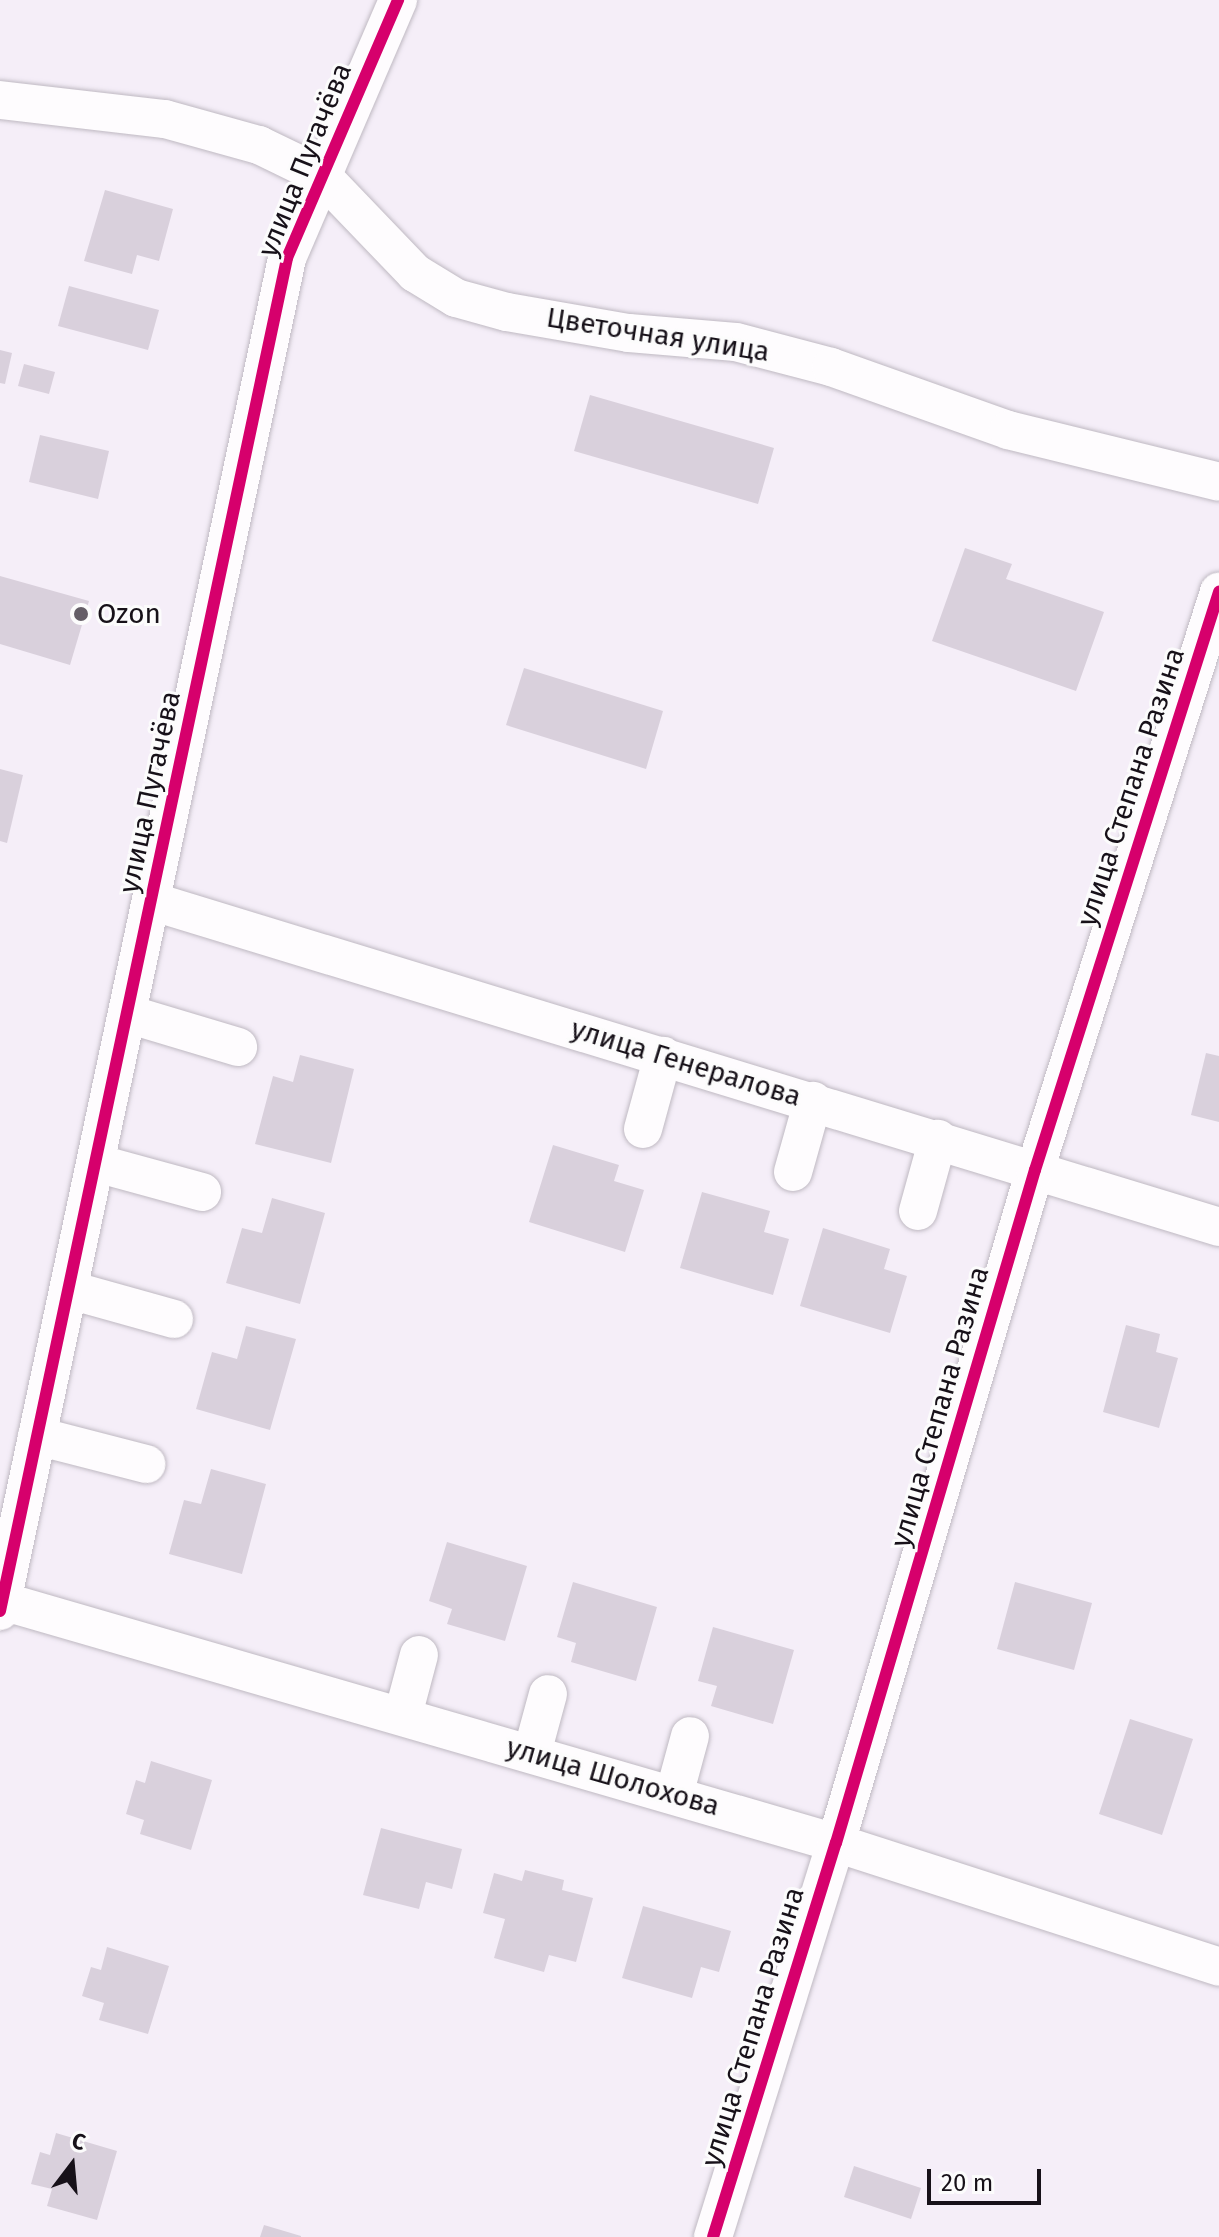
<!DOCTYPE html>
<html>
<head>
<meta charset="utf-8">
<style>
	body { margin:0 }
	#map { position:relative; width:1219px; height:2237px; overflow:hidden; background:#f5eef8; font-family:"Fira Sans",sans-serif }
	div>[style] { position:absolute }
	.building>* { inset:0; background:#d9d0dc }
	.roads { filter:drop-shadow(0 0 2px #bfb9c2) drop-shadow(0 0 2px #bfb9c2) }
	.minor>* { height:38px; margin:-19px; padding:0 19px; transform-origin:19px; border-radius:19px; background:#fefcfe }
	.cycleway>* { height:12px; margin:-6px; padding:0 6px; transform-origin:6px; border-radius:6px; background:#d6006c }
	.dots>* { width:22px; height:22px; translate:-50% -50%; box-sizing:border-box; border:4px solid #fcfcfc; border-radius:50% }
	span { translate:-50% -50%; white-space:nowrap; text-align:center; line-height:1.15; -webkit-text-stroke:6px #fcfcfc; paint-order:stroke }
	.street-label { font-size:28px; color:#171119 }
	.poi-label { font-size:28px; color:#171119 }
	.left { translate:0 -50%; text-align:left }
	.north { position:absolute; left:32px; top:2125px; width:80px; height:80px; -webkit-text-stroke:6px #fcfcfc; paint-order:stroke; rotate:16deg; font-size:22px; font-weight:700; line-height:32px; text-align:center; color:#171119 }
	.north::after { content:''; display:block; margin:auto; width:28px; height:36px; background:#171119; clip-path:polygon(50% 0,100% 100%,50% 72%,0 100%) }
	.scale { position:absolute; left:927px; top:2169px; width:114px; height:36px; box-sizing:border-box; border:4px solid #171119; border-top:0; padding-left:10px; font-size:24px; line-height:28px; white-space:nowrap; color:#171119; -webkit-text-stroke:6px #fcfcfc; paint-order:stroke }
</style>
</head>
<body>
<div id="map">
	<div class="building">
		<i style="clip-path:polygon(105px 190px,173px 209px,159px 261px,137px 255px,132px 274px,84px 261px)"></i>
		<i style="clip-path:polygon(69px 286px,159px 310px,148px 350px,58px 326px)"></i>
		<i style="clip-path:polygon(0 350px,12px 353px,5px 384px,0 383px)"></i>
		<i style="clip-path:polygon(24px 364px,55px 372px,49px 394px,18px 386px)"></i>
		<i style="clip-path:polygon(590px 395px,774px 448px,758px 504px,574px 451px)"></i>
		<i style="clip-path:polygon(40px 435px,109px 451px,98px 499px,29px 482px)"></i>
		<i style="clip-path:polygon(965px 548px,1012px 564px,1006px 579px,1104px 612px,1076px 691px,932px 641px)"></i>
		<i style="clip-path:polygon(0 576px,89px 601px,70px 665px,0 644px)"></i>
		<i style="clip-path:polygon(524px 668px,663px 711px,646px 769px,506px 725px)"></i>
		<i style="clip-path:polygon(0 769px,23px 775px,7px 843px,0 841px)"></i>
		<i style="clip-path:polygon(1206px 1053px,1219px 1056px,1219px 1122px,1191px 1115px)"></i>
		<i style="clip-path:polygon(300px 1055px,354px 1069px,331px 1163px,255px 1144px,273px 1076px,293px 1082px)"></i>
		<i style="clip-path:polygon(553px 1145px,619px 1165px,614px 1181px,644px 1190px,625px 1252px,529px 1222px)"></i>
		<i style="clip-path:polygon(702px 1192px,770px 1211px,764px 1232px,789px 1239px,773px 1295px,680px 1268px)"></i>
		<i style="clip-path:polygon(272px 1198px,325px 1213px,300px 1304px,226px 1283px,242px 1228px,262px 1233px)"></i>
		<i style="clip-path:polygon(823px 1228px,890px 1249px,884px 1269px,907px 1276px,890px 1333px,800px 1306px)"></i>
		<i style="clip-path:polygon(1126px 1325px,1160px 1334px,1156px 1352px,1178px 1358px,1159px 1428px,1103px 1412px)"></i>
		<i style="clip-path:polygon(246px 1326px,296px 1339px,270px 1430px,196px 1409px,212px 1352px,237px 1359px)"></i>
		<i style="clip-path:polygon(211px 1469px,266px 1484px,242px 1574px,169px 1554px,184px 1500px,201px 1504px)"></i>
		<i style="clip-path:polygon(447px 1542px,527px 1566px,505px 1641px,447px 1624px,452px 1609px,429px 1601px)"></i>
		<i style="clip-path:polygon(573px 1582px,657px 1607px,636px 1681px,571px 1662px,576px 1643px,557px 1637px)"></i>
		<i style="clip-path:polygon(1015px 1582px,1092px 1603px,1074px 1670px,997px 1649px)"></i>
		<i style="clip-path:polygon(713px 1627px,794px 1650px,773px 1724px,711px 1706px,717px 1686px,698px 1681px)"></i>
		<i style="clip-path:polygon(1130px 1719px,1193px 1739px,1162px 1835px,1099px 1814px)"></i>
		<i style="clip-path:polygon(151px 1761px,212px 1780px,191px 1850px,140px 1834px,144px 1820px,126px 1814px,136px 1780px,145px 1783px)"></i>
		<i style="clip-path:polygon(381px 1828px,462px 1849px,452px 1889px,426px 1882px,419px 1909px,363px 1895px)"></i>
		<i style="clip-path:polygon(525px 1870px,564px 1880px,562px 1890px,593px 1898px,576px 1962px,549px 1955px,544px 1972px,494px 1958px,505px 1919px,483px 1913px,494px 1873px,522px 1881px)"></i>
		<i style="clip-path:polygon(643px 1906px,731px 1931px,719px 1972px,701px 1967px,692px 1998px,622px 1978px)"></i>
		<i style="clip-path:polygon(107px 1947px,169px 1966px,148px 2034px,99px 2020px,104px 2003px,82px 1996px,91px 1967px,101px 1970px)"></i>
		<i style="clip-path:polygon(56px 2133px,117px 2151px,97px 2220px,47px 2206px,52px 2189px,31px 2184px,40px 2152px,50px 2155px)"></i>
		<i style="clip-path:polygon(854px 2166px,921px 2188px,911px 2219px,844px 2197px)"></i>
		<i style="clip-path:polygon(264px 2225px,301px 2236px,301px 2237px,260px 2237px)"></i>
	</div>
	<div class="roads">
		<div class="minor">
			<i style="left:0;top:100px;width:166px;rotate:6.6deg"></i>
			<i style="left:165px;top:119px;width:98px;rotate:15.5deg"></i>
			<i style="left:259px;top:145px;width:69px;rotate:25.8deg"></i>
			<i style="left:321px;top:175px;width:136px;rotate:46.2deg"></i>
			<i style="left:415px;top:273px;width:48px;rotate:31.4deg"></i>
			<i style="left:456px;top:298px;width:53px;rotate:15.4deg"></i>
			<i style="left:507px;top:312px;width:124px;rotate:9.8deg"></i>
			<i style="left:629px;top:333px;width:107px;rotate:4.8deg"></i>
			<i style="left:736px;top:342px;width:98px;rotate:14.7deg"></i>
			<i style="left:831px;top:367px;width:188px;rotate:19.6deg"></i>
			<i style="left:1008px;top:430px;width:217px;rotate:13.8deg"></i>
			<i style="left:151px;top:901px;width:1117px;rotate:16.97deg"></i>
			<i style="left:128px;top:1014px;width:115px;rotate:16.7deg"></i>
			<i style="left:643px;top:1129px;width:76px;rotate:-74.7deg"></i>
			<i style="left:96px;top:1163px;width:110px;rotate:15.3deg"></i>
			<i style="left:793px;top:1172px;width:74px;rotate:-74.3deg"></i>
			<i style="left:918px;top:1211px;width:75px;rotate:-74.5deg"></i>
			<i style="left:70px;top:1290px;width:108px;rotate:15.6deg"></i>
			<i style="left:37px;top:1436px;width:113px;rotate:14.4deg"></i>
			<i style="left:2px;top:1601px;width:868px;rotate:16.18deg"></i>
			<i style="left:836px;top:1843px;width:403px;rotate:17.9deg"></i>
			<i style="left:0;top:1611px;width:1383px;rotate:-78.02deg"></i>
			<i style="left:287px;top:258px;width:281px;rotate:-66.7deg"></i>
			<i style="left:403px;top:1715px;width:62px;rotate:-75.1deg"></i>
			<i style="left:532px;top:1753px;width:61px;rotate:-74.8deg"></i>
			<i style="left:674px;top:1795px;width:61px;rotate:-74.8deg"></i>
			<i style="left:713px;top:2237px;width:413px;rotate:-72.7deg"></i>
			<i style="left:836px;top:1843px;width:702px;rotate:-73.53deg"></i>
			<i style="left:1035px;top:1170px;width:607px;rotate:-72.34deg"></i>
		</div>
	</div>
	<div class="cycleway">
		<i style="left:0;top:1611px;width:1383px;rotate:-78.02deg"></i>
		<i style="left:287px;top:258px;width:281px;rotate:-66.7deg"></i>
		<i style="left:713px;top:2237px;width:413px;rotate:-72.7deg"></i>
		<i style="left:836px;top:1843px;width:702px;rotate:-73.53deg"></i>
		<i style="left:1035px;top:1170px;width:607px;rotate:-72.34deg"></i>
	</div>
	<div class="dots">
		<i style="left:81px;top:614px;background:#655e67"></i>
	</div>
	<div class="street-label">
		<span style="left:305px;top:160px;rotate:-68deg">улица Пугачёва</span>
		<span style="left:658px;top:335px;rotate:9deg">Цветочная улица</span>
		<span style="left:1131px;top:787px;rotate:-72deg">улица Степана Разина</span>
		<span style="left:150px;top:792px;rotate:-78deg">улица Пугачёва</span>
		<span style="left:686px;top:1063px;rotate:17deg">улица Генералова</span>
		<span style="left:940px;top:1407px;rotate:-74deg">улица Степана Разина</span>
		<span style="left:613px;top:1777px;rotate:16deg">улица Шолохова</span>
		<span style="left:753px;top:2027px;rotate:-73deg">улица Степана Разина</span>
	</div>
	<div class="poi-label">
		<span class="left" style="left:97px;top:614px">Ozon</span>
	</div>
	<div class="north">С</div>
	<div class="scale">20 m</div>
</div>
</body>
</html>
